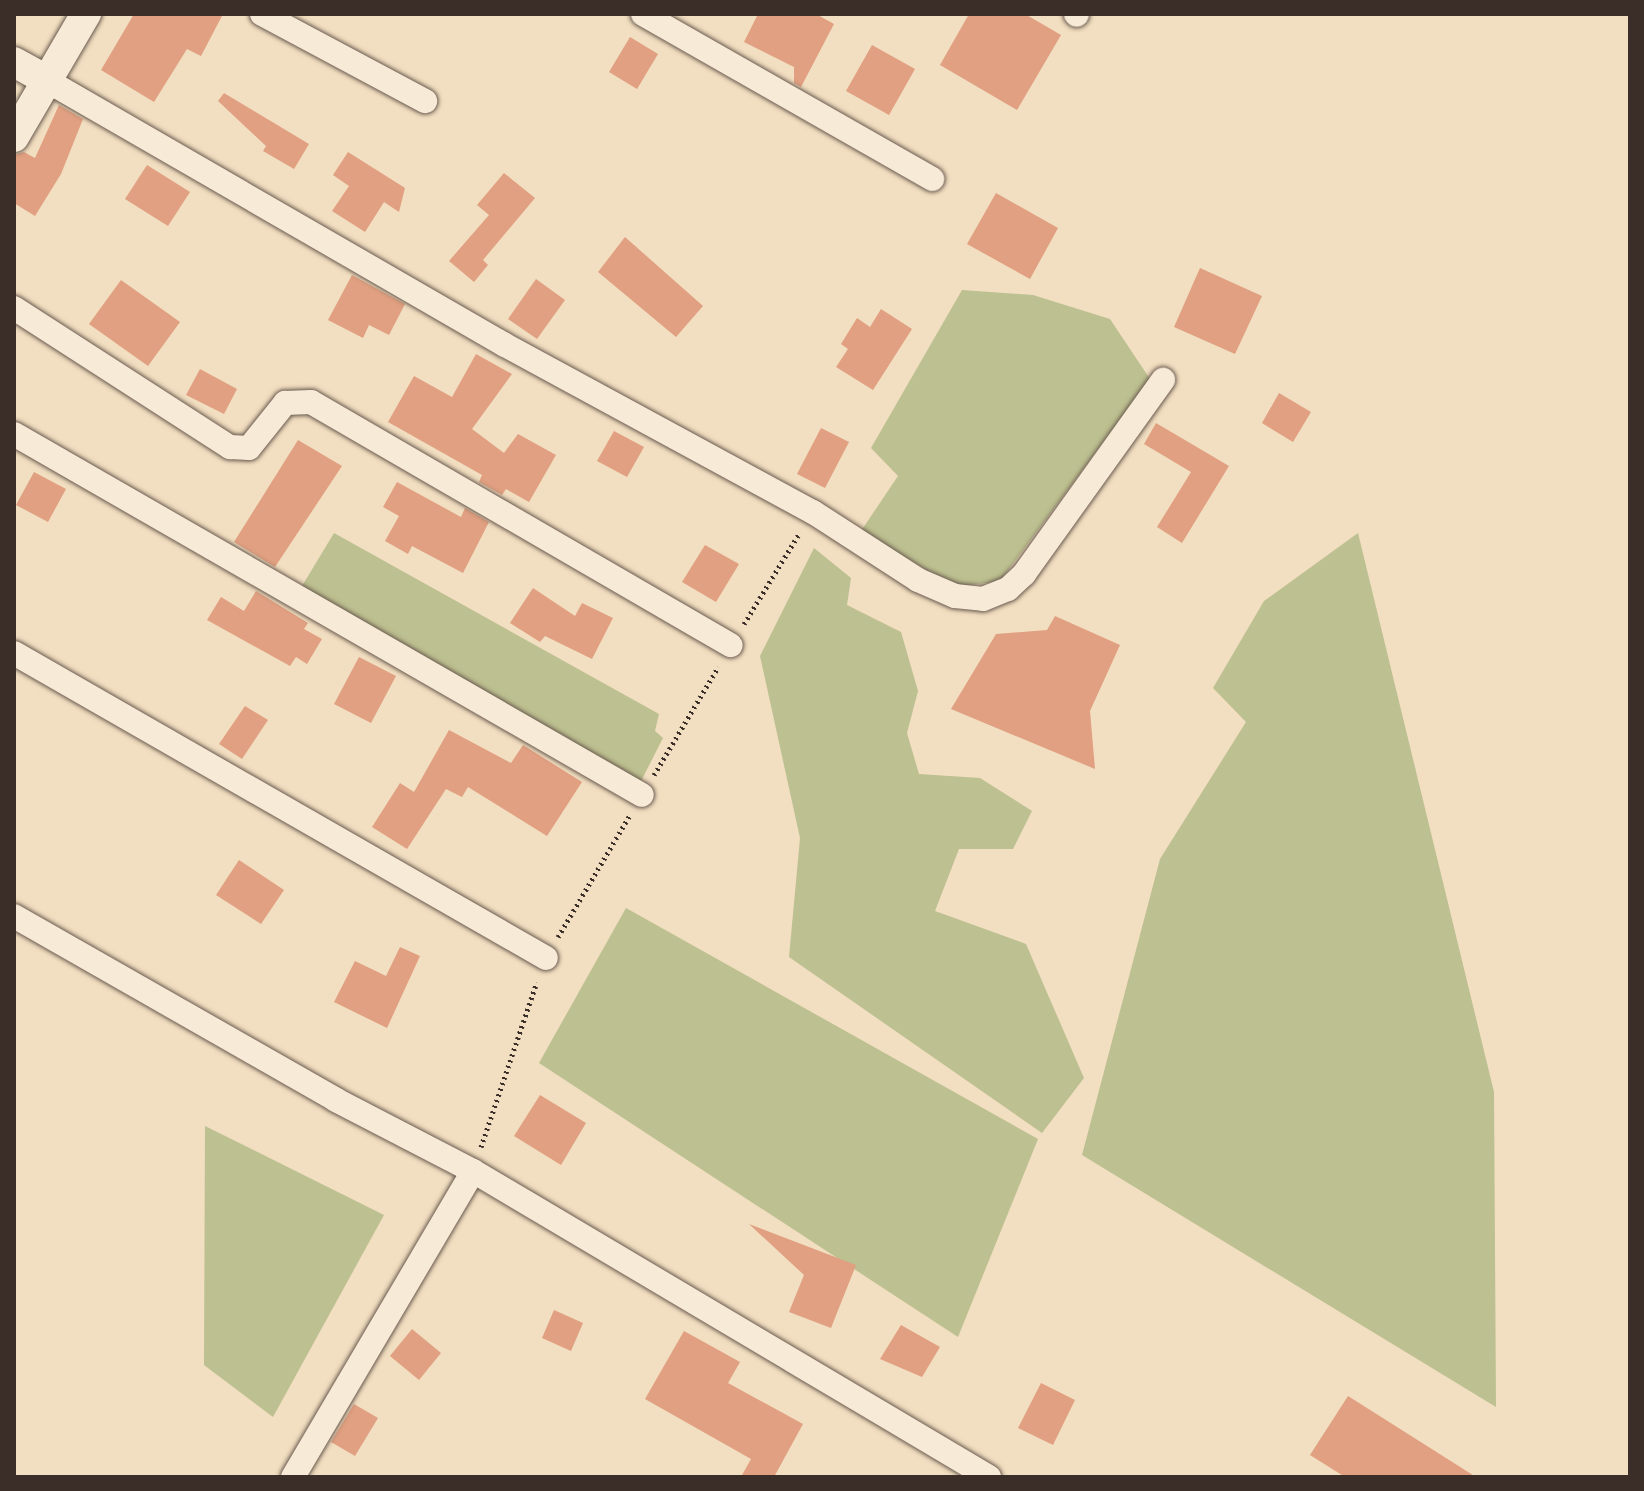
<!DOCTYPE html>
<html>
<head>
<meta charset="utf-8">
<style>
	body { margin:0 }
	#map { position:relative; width:1644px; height:1491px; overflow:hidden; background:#f2dec0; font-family:"EB Garamond",serif }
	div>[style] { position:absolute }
	.green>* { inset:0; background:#bdc090 }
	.building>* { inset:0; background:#e0a081 }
	.path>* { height:5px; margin-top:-2.5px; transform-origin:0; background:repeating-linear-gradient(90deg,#3b2e29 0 2px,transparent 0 6px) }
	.roads { filter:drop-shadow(0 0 2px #695a4f) drop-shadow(0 0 2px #695a4f) }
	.minor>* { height:24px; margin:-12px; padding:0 12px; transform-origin:12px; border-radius:12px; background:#f7ead6 }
	.tertiary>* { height:30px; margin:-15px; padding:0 15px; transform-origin:15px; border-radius:15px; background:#f7ead6 }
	span { translate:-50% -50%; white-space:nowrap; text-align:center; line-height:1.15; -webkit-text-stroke:8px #f7ead6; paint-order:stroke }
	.frame { position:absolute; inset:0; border:16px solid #3b2e29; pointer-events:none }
</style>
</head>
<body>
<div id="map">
	<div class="green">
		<i style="clip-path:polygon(962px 290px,1033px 295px,1110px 319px,1150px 379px,1000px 581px,955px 587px,861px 531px,898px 476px,871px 448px)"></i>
		<i style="clip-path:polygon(334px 533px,659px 714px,655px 731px,663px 738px,639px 785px,302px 586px)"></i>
		<i style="clip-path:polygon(1358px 533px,1494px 1092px,1496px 1407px,1082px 1155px,1160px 859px,1246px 722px,1213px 688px,1264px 601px)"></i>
		<i style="clip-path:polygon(814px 548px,851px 578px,847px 605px,901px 632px,918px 691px,907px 733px,919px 774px,980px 778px,1032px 811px,1013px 849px,959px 849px,935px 911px,1026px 944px,1084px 1078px,1042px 1133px,789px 957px,800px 838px,760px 656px)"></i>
		<i style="clip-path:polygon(626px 908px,1038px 1139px,958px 1337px,539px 1063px)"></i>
		<i style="clip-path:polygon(205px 1126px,384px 1215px,273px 1417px,204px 1365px)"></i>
	</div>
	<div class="building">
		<i style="clip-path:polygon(134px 14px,223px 14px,201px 56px,187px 49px,154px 102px,101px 70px)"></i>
		<i style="clip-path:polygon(758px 14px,816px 14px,834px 24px,801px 87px,794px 83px,794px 67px,744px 42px)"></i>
		<i style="clip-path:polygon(969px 14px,1025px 14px,1061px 35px,1017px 110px,940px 65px)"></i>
		<i style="clip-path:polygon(630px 37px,658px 54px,637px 89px,609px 72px)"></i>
		<i style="clip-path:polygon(872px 45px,915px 69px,889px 115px,846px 91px)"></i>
		<i style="clip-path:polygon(224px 93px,309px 144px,294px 169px,263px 151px,266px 146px,218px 101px)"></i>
		<i style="clip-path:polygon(59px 105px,83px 119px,61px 174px,35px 216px,14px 203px,14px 155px,24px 152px,35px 158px)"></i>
		<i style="clip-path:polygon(348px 152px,405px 188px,399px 212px,384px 202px,365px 232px,332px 211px,349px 186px,333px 175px)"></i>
		<i style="clip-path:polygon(147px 165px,190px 192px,168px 226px,125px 199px)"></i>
		<i style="clip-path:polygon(504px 173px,535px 198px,483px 260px,488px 265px,474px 282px,449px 261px,489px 215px,477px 205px)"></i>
		<i style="clip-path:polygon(996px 193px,1058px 228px,1030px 279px,967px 244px)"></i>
		<i style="clip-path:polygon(625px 237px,703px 306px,676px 337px,598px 272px)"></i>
		<i style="clip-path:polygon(1200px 268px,1262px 296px,1235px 354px,1174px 327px)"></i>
		<i style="clip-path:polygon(352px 275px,405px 304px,389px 335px,369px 325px,363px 338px,328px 320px)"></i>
		<i style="clip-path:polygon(536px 279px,565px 300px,537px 339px,508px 319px)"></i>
		<i style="clip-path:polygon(121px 280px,180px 322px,148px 366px,89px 324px)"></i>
		<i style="clip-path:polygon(881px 309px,912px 329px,873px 390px,836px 367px,848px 349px,841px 344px,857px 318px,870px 327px)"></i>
		<i style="clip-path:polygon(476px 354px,512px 374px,472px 429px,504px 453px,518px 434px,556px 455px,529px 502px,506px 489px,502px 495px,479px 482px,482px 475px,388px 422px,414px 376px,452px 397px)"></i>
		<i style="clip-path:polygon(200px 369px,237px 389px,224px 414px,186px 395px)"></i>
		<i style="clip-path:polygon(1279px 393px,1311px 412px,1293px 442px,1262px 423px)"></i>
		<i style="clip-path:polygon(1156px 423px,1229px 466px,1182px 543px,1157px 527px,1191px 472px,1144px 444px)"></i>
		<i style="clip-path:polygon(821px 428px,849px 442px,825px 488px,797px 474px)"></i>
		<i style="clip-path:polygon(614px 431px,644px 447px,627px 477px,597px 461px)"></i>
		<i style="clip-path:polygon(298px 440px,342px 466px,275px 567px,234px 542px)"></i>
		<i style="clip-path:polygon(34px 472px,66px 489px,48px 522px,16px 505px)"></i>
		<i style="clip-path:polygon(397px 482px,461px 517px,465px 508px,489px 522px,463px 573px,412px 546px,408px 554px,385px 541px,399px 516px,383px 507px)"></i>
		<i style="clip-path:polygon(705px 545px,739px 564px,716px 602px,682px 582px)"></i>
		<i style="clip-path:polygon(533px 588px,575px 616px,582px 603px,613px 618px,592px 659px,545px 636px,540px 642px,510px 623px)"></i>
		<i style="clip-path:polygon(256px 591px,308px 623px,304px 629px,322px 639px,307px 664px,296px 657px,290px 666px,207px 620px,221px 597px,244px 611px)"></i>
		<i style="clip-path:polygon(1055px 616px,1120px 645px,1090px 711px,1095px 769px,951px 709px,996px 634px,1047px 630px)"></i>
		<i style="clip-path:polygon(359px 657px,396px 676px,371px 723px,334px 704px)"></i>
		<i style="clip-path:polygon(245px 706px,268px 720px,242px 759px,219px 744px)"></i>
		<i style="clip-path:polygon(449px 730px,511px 763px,523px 745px,582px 782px,547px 836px,468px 787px,462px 797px,446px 789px,407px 849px,372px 827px,400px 783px,414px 792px)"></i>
		<i style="clip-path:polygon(239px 860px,284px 890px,261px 924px,216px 895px)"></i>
		<i style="clip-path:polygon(400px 947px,420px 956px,387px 1028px,334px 1002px,355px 961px,386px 976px)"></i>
		<i style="clip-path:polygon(540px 1095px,586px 1123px,561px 1165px,514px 1136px)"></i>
		<i style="clip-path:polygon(749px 1224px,856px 1265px,831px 1328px,789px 1312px,804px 1275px)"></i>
		<i style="clip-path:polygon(554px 1310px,583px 1323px,571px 1351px,542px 1338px)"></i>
		<i style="clip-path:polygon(901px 1325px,940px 1347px,922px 1377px,880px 1359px)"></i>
		<i style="clip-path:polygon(412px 1329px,441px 1353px,419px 1380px,390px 1356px)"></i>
		<i style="clip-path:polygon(684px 1331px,740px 1362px,728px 1383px,803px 1424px,774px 1477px,741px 1477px,751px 1459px,645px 1399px)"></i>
		<i style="clip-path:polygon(1041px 1383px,1075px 1400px,1053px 1445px,1018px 1428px)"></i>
		<i style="clip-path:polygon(1348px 1396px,1476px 1477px,1345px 1477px,1310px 1455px)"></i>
		<i style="clip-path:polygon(354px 1404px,378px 1418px,355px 1456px,331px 1442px)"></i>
	</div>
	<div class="path">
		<i style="left:744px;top:624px;width:105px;rotate:-58.6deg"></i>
		<i style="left:654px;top:775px;width:126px;rotate:-59.3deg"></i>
		<i style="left:558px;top:937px;width:142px;rotate:-59.5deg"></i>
		<i style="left:481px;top:1147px;width:174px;rotate:-71.3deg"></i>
	</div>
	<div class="roads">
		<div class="minor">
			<i style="left:262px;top:14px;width:185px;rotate:28.1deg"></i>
			<i style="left:643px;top:14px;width:333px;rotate:29.7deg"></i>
			<i style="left:1076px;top:14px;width:1px;rotate:45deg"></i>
			<i style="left:46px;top:80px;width:530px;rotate:30deg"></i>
			<i style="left:505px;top:345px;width:350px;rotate:28.5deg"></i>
			<i style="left:813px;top:512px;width:125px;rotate:32.9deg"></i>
			<i style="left:918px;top:580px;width:40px;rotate:23.4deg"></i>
			<i style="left:955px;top:596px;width:28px;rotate:6deg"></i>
			<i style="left:983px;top:599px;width:27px;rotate:-22deg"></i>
			<i style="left:1008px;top:589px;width:22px;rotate:-43deg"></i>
			<i style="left:1024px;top:574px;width:239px;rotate:-54.4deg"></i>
			<i style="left:14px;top:308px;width:257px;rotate:32.8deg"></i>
			<i style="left:230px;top:447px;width:19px;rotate:3deg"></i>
			<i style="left:249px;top:448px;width:58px;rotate:-51.3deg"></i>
			<i style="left:285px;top:403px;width:26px;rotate:-2deg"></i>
			<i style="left:311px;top:402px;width:485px;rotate:30.1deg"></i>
			<i style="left:14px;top:434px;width:724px;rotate:29.89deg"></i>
			<i style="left:14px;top:653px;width:613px;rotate:29.83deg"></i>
			<i style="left:14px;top:916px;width:371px;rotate:29.7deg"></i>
			<i style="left:336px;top:1100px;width:154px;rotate:27.4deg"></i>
			<i style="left:473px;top:1171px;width:600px;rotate:30.67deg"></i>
			<i style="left:293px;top:1477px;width:355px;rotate:-59.5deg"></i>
		</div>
		<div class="tertiary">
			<i style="left:14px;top:62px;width:37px;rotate:29deg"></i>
			<i style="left:14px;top:137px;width:143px;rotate:-59.7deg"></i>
		</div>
	</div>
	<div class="frame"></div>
</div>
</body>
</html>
